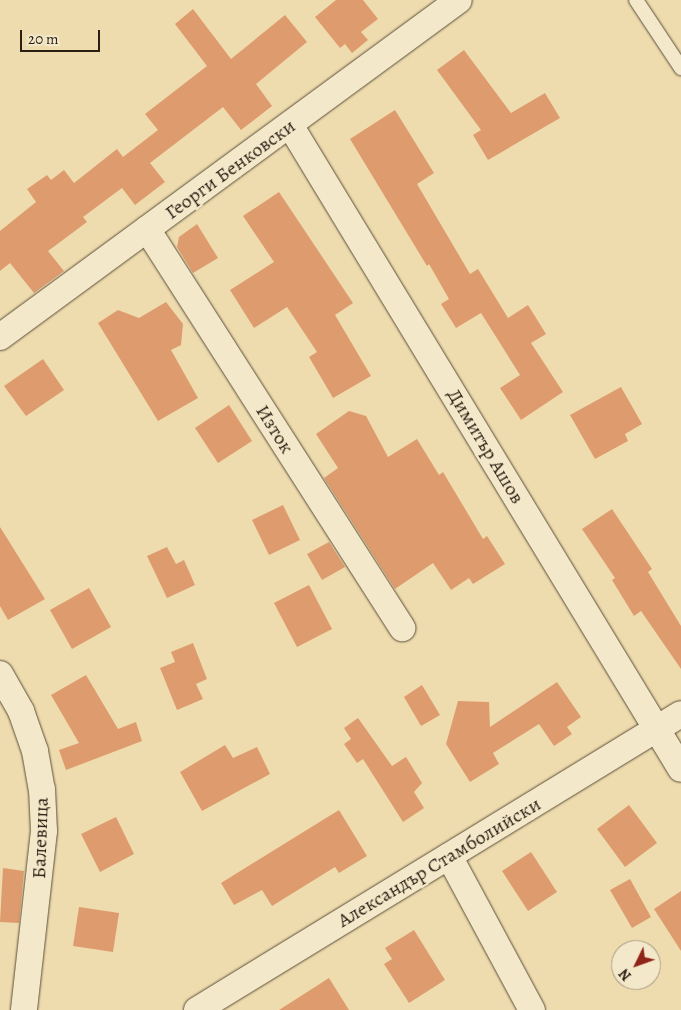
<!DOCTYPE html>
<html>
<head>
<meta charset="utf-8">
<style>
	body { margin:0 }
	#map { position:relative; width:681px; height:1010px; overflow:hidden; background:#eedcae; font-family:Alegreya,serif }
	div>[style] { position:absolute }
	.building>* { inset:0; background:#de9c6e }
	.roads { filter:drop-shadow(0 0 1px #5c4e3a) drop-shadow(0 0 1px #5c4e3a) }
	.lane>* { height:14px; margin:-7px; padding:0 7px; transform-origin:7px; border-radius:7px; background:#f4e8ca }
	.street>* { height:26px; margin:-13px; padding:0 13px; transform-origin:13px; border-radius:13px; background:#f4e8ca }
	span { translate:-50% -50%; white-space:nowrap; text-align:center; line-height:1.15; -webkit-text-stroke:4.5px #f4e8ca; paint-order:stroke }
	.street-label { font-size:20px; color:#2b1f14 }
	.north { position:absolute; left:611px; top:940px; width:50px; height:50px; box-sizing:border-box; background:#f4e8ca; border:1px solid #a49881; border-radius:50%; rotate:228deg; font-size:14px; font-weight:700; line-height:20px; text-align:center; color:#2b1f14 }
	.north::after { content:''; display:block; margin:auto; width:18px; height:22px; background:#8f2418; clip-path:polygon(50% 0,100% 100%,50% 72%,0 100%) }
	.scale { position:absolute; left:20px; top:30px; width:80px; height:22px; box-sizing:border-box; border:2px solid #2b1f14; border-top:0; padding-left:6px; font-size:15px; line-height:18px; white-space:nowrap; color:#2b1f14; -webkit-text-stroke:4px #f4e8ca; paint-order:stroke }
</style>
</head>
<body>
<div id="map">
	<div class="building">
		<i style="clip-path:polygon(336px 0,363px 0,378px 19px,361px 32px,368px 40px,352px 53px,345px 44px,340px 48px,315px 17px)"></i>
		<i style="clip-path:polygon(193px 9px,231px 59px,285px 15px,307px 42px,256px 84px,272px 106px,241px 130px,223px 107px,150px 163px,165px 182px,135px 205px,122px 188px,83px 217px,87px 222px,48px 251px,64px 271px,34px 293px,10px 263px,0 271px,0 231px,36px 202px,27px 189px,47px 175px,51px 180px,64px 170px,74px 183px,117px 149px,123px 157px,158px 130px,145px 114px,207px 66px,175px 24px)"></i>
		<i style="clip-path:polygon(464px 50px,511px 113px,545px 93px,560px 118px,488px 160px,473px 135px,481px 130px,437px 70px)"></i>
		<i style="clip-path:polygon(395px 110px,434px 173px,417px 184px,470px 274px,478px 269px,508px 318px,528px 305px,546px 334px,531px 343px,563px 392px,521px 420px,500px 388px,520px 375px,481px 313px,456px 328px,441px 304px,449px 299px,429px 264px,427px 266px,350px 139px)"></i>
		<i style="clip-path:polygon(279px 192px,353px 303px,335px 315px,371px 376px,333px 398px,309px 357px,317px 352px,287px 307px,254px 328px,230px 290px,274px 262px,243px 216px)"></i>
		<i style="clip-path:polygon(197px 224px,218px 258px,193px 273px,177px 247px,179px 237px)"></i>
		<i style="clip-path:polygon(166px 302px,183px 324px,181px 345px,171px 350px,198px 398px,158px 421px,98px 323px,118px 310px,139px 318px)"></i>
		<i style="clip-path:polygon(43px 359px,64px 390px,26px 416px,4px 386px)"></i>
		<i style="clip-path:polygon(621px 387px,642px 424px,625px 434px,628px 441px,595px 459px,570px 415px)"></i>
		<i style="clip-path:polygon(229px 405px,252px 441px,218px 463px,195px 428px)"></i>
		<i style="clip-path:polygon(349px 411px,366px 416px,388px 457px,417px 439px,439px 475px,443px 472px,483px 539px,487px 536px,505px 564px,473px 584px,469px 578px,451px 590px,433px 563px,395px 589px,324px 478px,338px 468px,316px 434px)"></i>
		<i style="clip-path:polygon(283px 505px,300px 540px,269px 555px,252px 520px)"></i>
		<i style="clip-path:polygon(612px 509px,652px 569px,648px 572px,681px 626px,681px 669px,641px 611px,634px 616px,612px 580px,615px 578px,582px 529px)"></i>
		<i style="clip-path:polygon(0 527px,45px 599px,8px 620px,0 606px)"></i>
		<i style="clip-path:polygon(329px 542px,345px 567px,322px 580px,307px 554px)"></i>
		<i style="clip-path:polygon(167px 547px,176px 564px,184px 560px,195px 585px,167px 598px,147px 556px)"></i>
		<i style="clip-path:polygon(309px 585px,332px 629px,297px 647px,274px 603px)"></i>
		<i style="clip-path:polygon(89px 588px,111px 627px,72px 649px,50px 610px)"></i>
		<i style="clip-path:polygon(193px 643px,207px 679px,196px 684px,203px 699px,177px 710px,160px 668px,175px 662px,171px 652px)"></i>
		<i style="clip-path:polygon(86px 675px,118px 729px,136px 722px,142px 741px,66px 770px,59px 750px,79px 743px,51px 695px)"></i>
		<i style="clip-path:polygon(557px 682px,581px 717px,567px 727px,572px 734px,554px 746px,539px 724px,493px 753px,499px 764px,470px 782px,446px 744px,458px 701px,489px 702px,490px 727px)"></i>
		<i style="clip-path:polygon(422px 685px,440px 715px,421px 726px,404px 697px)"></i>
		<i style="clip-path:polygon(358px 718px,392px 766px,406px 757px,422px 783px,414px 792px,424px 808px,403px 822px,363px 759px,357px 763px,344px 744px,351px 739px,344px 728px)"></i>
		<i style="clip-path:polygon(225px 745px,233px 758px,257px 747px,270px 774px,202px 811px,180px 772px)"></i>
		<i style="clip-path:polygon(629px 805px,657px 843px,625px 867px,597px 829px)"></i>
		<i style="clip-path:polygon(339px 810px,367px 856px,339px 873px,335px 867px,272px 906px,262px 890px,234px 905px,221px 883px)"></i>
		<i style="clip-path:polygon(116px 817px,134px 854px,100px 872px,81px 834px)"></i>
		<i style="clip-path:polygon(531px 852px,557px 892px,528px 911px,502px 871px)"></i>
		<i style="clip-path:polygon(3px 868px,24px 871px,19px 923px,0 922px)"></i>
		<i style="clip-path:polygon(630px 879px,651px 917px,632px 928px,610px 890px)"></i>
		<i style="clip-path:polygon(681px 891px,681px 951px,654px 909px)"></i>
		<i style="clip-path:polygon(79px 907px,119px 913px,113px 952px,73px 946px)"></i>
		<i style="clip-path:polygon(414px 930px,445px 980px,409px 1003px,384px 964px,392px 959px,385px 948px)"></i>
		<i style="clip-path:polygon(329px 978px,349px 1010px,279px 1010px)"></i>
	</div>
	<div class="roads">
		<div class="lane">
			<i style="left:636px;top:0;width:82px;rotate:56.5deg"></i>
		</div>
		<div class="street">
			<i style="left:290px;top:125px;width:753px;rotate:58.74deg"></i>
			<i style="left:147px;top:229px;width:474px;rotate:57.4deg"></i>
			<i style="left:0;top:337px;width:569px;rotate:-36.29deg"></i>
			<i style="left:0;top:674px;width:43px;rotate:60.4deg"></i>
			<i style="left:21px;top:711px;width:42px;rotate:70.7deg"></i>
			<i style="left:35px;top:751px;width:39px;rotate:80deg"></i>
			<i style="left:42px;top:789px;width:42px;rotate:87.3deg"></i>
			<i style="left:44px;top:831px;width:180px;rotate:96.4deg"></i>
			<i style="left:449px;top:856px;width:175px;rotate:61.7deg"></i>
			<i style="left:197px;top:1010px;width:567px;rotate:-31.45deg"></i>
		</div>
	</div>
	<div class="street-label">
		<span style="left:230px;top:169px;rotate:-36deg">Георги Бенковски</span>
		<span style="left:275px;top:429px;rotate:58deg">Изток</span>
		<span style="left:486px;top:446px;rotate:59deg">Димитър Ашов</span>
		<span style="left:40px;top:838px;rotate:-88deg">Балевица</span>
		<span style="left:439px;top:862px;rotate:-31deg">Александър Стамболийски</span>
	</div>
	<div class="north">N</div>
	<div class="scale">20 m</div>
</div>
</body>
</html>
